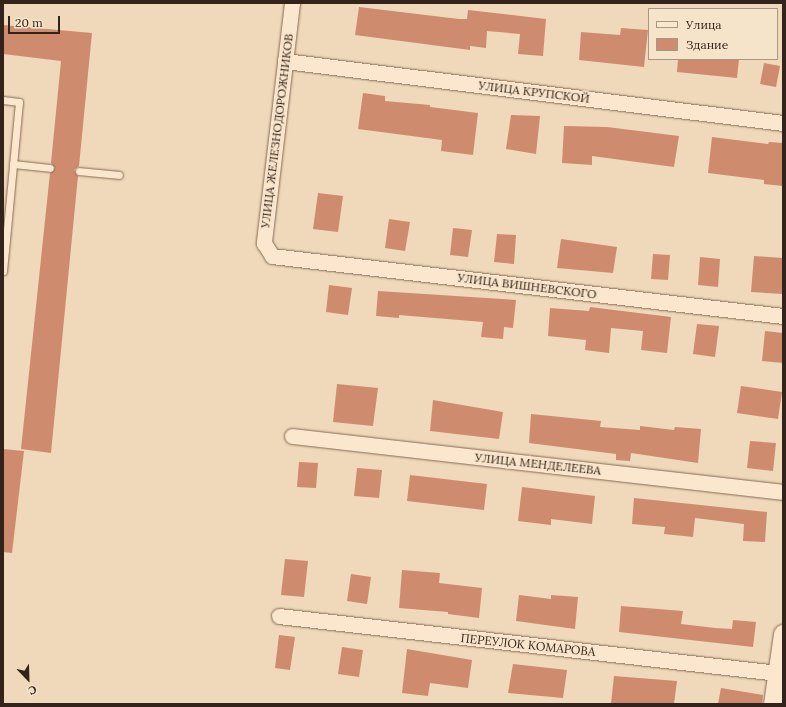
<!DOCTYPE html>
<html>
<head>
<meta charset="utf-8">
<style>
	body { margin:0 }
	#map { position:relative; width:786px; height:707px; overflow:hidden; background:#efd9ba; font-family:Lora,serif }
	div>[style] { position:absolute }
	.building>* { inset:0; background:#cf8b6e }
	.roads { filter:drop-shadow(0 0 1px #866954) drop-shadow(0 0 1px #866954) }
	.service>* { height:7px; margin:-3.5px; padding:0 3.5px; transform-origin:3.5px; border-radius:3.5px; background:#fae7cd }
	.minor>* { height:15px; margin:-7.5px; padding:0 7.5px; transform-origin:7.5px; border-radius:7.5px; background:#fae7cd }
	.tertiary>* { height:19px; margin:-9.5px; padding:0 9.5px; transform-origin:9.5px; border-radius:9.5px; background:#fae7cd }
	span { translate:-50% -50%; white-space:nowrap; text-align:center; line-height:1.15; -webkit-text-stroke:3.5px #f6e4ca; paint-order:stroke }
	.street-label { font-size:12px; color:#34231a }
	.frame { position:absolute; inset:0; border:4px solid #34231a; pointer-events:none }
	.legend { position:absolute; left:648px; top:8px; width:130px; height:52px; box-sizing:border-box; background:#f6e4ca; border:1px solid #a89784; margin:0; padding:5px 7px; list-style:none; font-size:12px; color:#34231a }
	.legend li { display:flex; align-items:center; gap:8px; height:20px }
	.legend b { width:20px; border:1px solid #a89784 }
	.north { position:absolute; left:8px; top:659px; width:40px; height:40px; -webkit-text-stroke:3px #f6e4ca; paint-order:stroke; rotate:157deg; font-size:11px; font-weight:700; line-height:16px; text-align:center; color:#34231a }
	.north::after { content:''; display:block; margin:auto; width:14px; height:18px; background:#34231a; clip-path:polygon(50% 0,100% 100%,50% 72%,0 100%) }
	.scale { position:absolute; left:8px; top:16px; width:52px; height:18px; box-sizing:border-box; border:2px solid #34231a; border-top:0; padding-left:5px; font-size:12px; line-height:14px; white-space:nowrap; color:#34231a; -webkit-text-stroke:3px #f6e4ca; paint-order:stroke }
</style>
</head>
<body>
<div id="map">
	<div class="building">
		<i style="clip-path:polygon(359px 7px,459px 19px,467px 19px,468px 10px,546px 19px,543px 56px,518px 54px,520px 34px,487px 31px,486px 48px,470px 46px,470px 50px,355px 35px)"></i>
		<i style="clip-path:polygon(3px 25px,92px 33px,79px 166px,74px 170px,78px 176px,51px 453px,21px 449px,50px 173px,55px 168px,51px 163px,61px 61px,3px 54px)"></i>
		<i style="clip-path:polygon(621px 28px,648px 30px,644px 67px,579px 60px,581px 32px,620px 35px)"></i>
		<i style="clip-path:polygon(678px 59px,739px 59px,737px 78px,677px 72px)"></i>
		<i style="clip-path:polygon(764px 63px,780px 66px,776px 87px,760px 84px)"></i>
		<i style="clip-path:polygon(363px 93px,385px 96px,385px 101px,430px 105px,430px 107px,478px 113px,473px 155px,441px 151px,442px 140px,358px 129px)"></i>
		<i style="clip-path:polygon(511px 115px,540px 116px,536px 154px,506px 149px)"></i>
		<i style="clip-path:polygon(564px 126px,607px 127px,679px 136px,674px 167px,592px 156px,592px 165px,562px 163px)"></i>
		<i style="clip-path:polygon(712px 137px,768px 144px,769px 142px,783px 143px,783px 186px,764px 184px,764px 180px,708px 173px)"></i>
		<i style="clip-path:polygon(318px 193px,343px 196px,338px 232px,313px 229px)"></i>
		<i style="clip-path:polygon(389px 219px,410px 222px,405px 251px,385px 248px)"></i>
		<i style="clip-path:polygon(453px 228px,472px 230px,468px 257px,450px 255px)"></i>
		<i style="clip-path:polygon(497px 234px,516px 235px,514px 264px,494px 262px)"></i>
		<i style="clip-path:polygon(561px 239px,617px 247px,613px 273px,557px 268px)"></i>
		<i style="clip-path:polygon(653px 254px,670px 255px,668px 280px,651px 279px)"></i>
		<i style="clip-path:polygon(754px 256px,783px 258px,783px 294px,751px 292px)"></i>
		<i style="clip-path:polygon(700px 257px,720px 259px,718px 287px,698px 285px)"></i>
		<i style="clip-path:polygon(329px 285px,352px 288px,348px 315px,326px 312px)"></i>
		<i style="clip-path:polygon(378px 291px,516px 300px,513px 328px,504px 327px,503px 339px,481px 337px,483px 322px,399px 315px,399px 318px,376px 316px)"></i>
		<i style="clip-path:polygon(590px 307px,671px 317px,667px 353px,641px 350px,643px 331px,611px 328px,609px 353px,585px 350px,586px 340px,548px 336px,550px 308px,589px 311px)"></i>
		<i style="clip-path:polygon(697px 324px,719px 326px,715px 357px,693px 354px)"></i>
		<i style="clip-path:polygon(765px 331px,783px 333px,783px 363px,762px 361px)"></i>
		<i style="clip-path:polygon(337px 384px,378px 388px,373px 426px,333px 422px)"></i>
		<i style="clip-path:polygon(741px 386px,782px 392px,778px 419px,737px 413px)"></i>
		<i style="clip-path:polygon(433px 400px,503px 412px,499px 439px,430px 431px)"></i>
		<i style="clip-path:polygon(531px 414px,601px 421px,600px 427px,640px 430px,640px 426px,674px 430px,675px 427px,701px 429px,698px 463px,631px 453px,630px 461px,616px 460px,616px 454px,529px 443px)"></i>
		<i style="clip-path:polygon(750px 441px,776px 443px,773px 471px,747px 468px)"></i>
		<i style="clip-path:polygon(3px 449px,24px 451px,12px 553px,3px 552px)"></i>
		<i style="clip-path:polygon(299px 462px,318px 463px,316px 488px,297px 487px)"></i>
		<i style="clip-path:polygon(357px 468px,382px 470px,379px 498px,354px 496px)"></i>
		<i style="clip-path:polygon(410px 475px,487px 484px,484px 510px,407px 501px)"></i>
		<i style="clip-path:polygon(522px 487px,595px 496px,592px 524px,551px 519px,551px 525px,518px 521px)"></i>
		<i style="clip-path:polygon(634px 498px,767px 512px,765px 542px,743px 541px,744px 524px,695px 518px,693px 537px,664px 534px,665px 527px,632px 524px)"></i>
		<i style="clip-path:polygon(285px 559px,308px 561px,304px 597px,281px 595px)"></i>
		<i style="clip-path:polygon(402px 570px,440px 573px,439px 583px,482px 588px,479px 618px,448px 614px,448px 612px,399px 608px)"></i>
		<i style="clip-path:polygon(351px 574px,371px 577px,367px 604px,347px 601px)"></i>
		<i style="clip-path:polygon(519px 595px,551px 599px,551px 595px,578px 597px,575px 629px,516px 621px)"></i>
		<i style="clip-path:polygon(621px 606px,683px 611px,681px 624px,715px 628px,732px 629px,733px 620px,756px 622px,753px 647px,619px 632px)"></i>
		<i style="clip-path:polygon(279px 635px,295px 637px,290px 670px,275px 668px)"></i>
		<i style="clip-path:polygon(342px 647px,363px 650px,359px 677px,338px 674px)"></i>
		<i style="clip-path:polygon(407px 649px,472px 660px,468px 688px,430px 683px,428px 696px,402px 693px)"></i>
		<i style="clip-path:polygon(513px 664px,567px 670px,563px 698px,508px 693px)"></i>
		<i style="clip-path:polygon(614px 676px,677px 681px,674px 704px,611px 703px)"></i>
		<i style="clip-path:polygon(721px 688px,763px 695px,762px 704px,718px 704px)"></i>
	</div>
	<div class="roads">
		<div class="service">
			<i style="left:3px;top:100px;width:16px;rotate:7deg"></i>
			<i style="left:19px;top:102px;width:170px;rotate:95.4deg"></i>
			<i style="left:13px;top:164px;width:37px;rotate:6deg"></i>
			<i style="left:79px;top:171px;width:40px;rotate:5.7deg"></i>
		</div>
		<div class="minor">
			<i style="left:292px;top:3px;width:242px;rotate:96.7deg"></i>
			<i style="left:264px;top:243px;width:15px;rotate:58deg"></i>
			<i style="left:272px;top:256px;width:515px;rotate:6.7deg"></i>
			<i style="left:285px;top:61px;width:502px;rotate:7.1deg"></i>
			<i style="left:292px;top:436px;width:494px;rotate:6.5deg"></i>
			<i style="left:279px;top:616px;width:502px;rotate:6.52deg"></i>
		</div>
		<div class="tertiary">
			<i style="left:773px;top:704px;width:71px;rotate:-81.9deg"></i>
		</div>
	</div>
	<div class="street-label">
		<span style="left:534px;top:92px;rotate:7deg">УЛИЦА КРУПСКОЙ</span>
		<span style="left:277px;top:131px;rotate:-83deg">УЛИЦА ЖЕЛЕЗНОДОРОЖНИКОВ</span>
		<span style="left:527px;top:286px;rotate:7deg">УЛИЦА ВИШНЕВСКОГО</span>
		<span style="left:538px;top:464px;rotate:6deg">УЛИЦА МЕНДЕЛЕЕВА</span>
		<span style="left:528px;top:645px;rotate:6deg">ПЕРЕУЛОК КОМАРОВА</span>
	</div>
	<div class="frame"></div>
	<ul class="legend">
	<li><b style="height:5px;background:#fae7cd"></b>Улица</li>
	<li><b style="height:11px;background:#cf8b6e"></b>Здание</li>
	</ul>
	<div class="north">С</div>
	<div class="scale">20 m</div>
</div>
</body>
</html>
